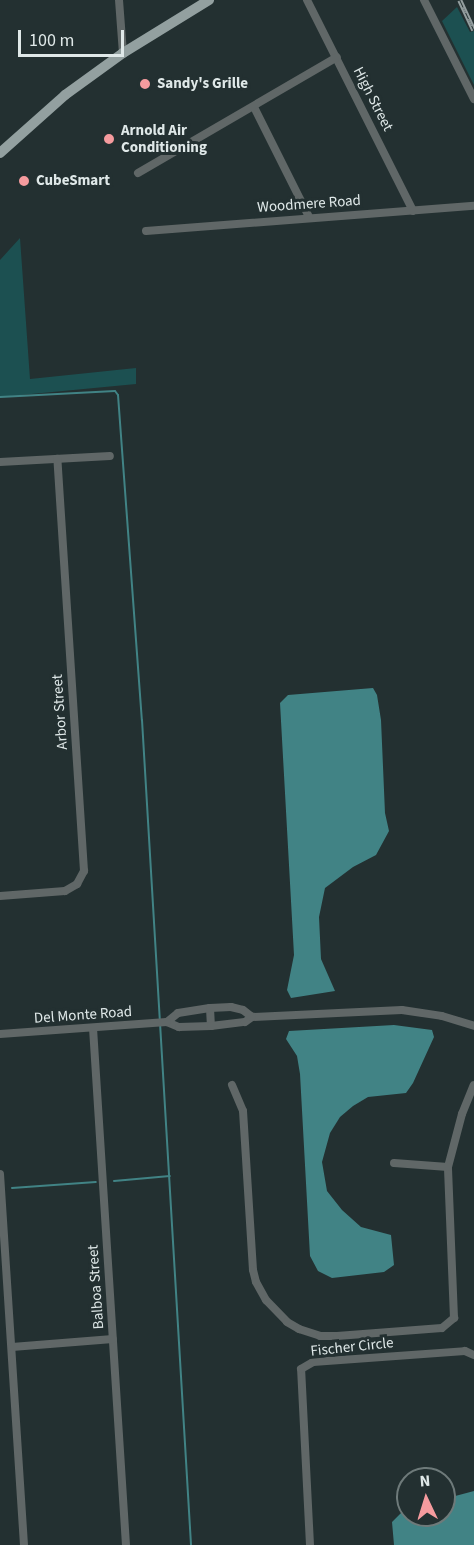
<!DOCTYPE html>
<html>
<head>
<meta charset="utf-8">
<style>
	body { margin:0 }
	#map { position:relative; width:474px; height:1545px; overflow:hidden; background:#233031; font-family:"Source Sans 3",sans-serif }
	div>[style] { position:absolute }
	.green>* { inset:0; background:#1c5051 }
	.water>* { inset:0; background:#418385 }
	.stream>* { height:2px; margin:-1px; padding:0 1px; transform-origin:1px; border-radius:1px; background:#418385 }
	.minor>* { height:8px; margin:-4px; padding:0 4px; transform-origin:4px; border-radius:4px; background:#606767 }
	.major>* { height:10px; margin:-5px; padding:0 5px; transform-origin:5px; border-radius:5px; background:#93a0a0 }
	.rail>* { height:4.5px; margin-top:-2.25px; transform-origin:0; background:repeating-linear-gradient(90deg,#233031 0 7px,#949e9f 0 14px); box-sizing:border-box; border-block:2px solid #949e9f }
	.dots>* { width:16px; height:16px; translate:-50% -50%; box-sizing:border-box; border:3px solid #233031; border-radius:50% }
	span { translate:-50% -50%; white-space:nowrap; text-align:center; line-height:1.15; -webkit-text-stroke:6px #233031; paint-order:stroke }
	.poi-label { font-size:15px; color:#dfe8e8; font-weight:700 }
	.left { translate:0 -50%; text-align:left }
	.street-label { font-size:15px; color:#dfe8e8 }
	.north { position:absolute; left:396px; top:1467px; width:60px; height:60px; box-sizing:border-box; background:#233031; border:2px solid #6e7a7a; border-radius:50%; rotate:356deg; font-size:16px; font-weight:700; line-height:24px; text-align:center; color:#dfe8e8 }
	.north::after { content:''; display:block; margin:auto; width:21px; height:27px; background:#f59b9e; clip-path:polygon(50% 0,100% 100%,50% 72%,0 100%) }
	.scale { position:absolute; left:18px; top:30px; width:106px; height:27px; box-sizing:border-box; border:3px solid #dfe8e8; border-top:0; padding-left:8px; font-size:18px; line-height:21px; white-space:nowrap; color:#dfe8e8; -webkit-text-stroke:4px #233031; paint-order:stroke }
</style>
</head>
<body>
<div id="map">
	<div class="green">
		<i style="clip-path:polygon(457px 7px,470px 32px,474px 31px,474px 85px,442px 21px)"></i>
		<i style="clip-path:polygon(20px 238px,30px 379px,136px 368px,136px 384px,0 397px,0 260px)"></i>
	</div>
	<div class="water">
		<i style="clip-path:polygon(373px 688px,377px 695px,381px 720px,385px 813px,389px 831px,376px 855px,353px 867px,325px 888px,319px 917px,321px 959px,335px 991px,291px 998px,287px 990px,294px 955px,280px 703px,288px 695px)"></i>
		<i style="clip-path:polygon(394px 1025px,432px 1030px,434px 1037px,413px 1083px,406px 1093px,368px 1097px,353px 1106px,340px 1117px,330px 1133px,322px 1162px,327px 1191px,342px 1210px,361px 1227px,391px 1235px,394px 1265px,384px 1272px,332px 1278px,318px 1271px,310px 1256px,300px 1074px,297px 1056px,286px 1039px,289px 1031px)"></i>
		<i style="clip-path:polygon(474px 1491px,474px 1545px,394px 1545px,392px 1522px,404px 1510px,408px 1509px,408px 1515px,444px 1515px,444px 1499px)"></i>
	</div>
	<div class="stream">
		<i style="left:0;top:397px;width:115px;rotate:-3deg"></i>
		<i style="left:115px;top:391px;width:5px;rotate:53deg"></i>
		<i style="left:118px;top:395px;width:326px;rotate:85.8deg"></i>
		<i style="left:142px;top:720px;width:826px;rotate:86.6deg"></i>
		<i style="left:114px;top:1181px;width:56px;rotate:-5.1deg"></i>
		<i style="left:12px;top:1188px;width:84px;rotate:-4.1deg"></i>
	</div>
	<div class="minor">
		<i style="left:119px;top:0;width:53px;rotate:85.7deg"></i>
		<i style="left:307px;top:0;width:236px;rotate:63.3deg"></i>
		<i style="left:424px;top:0;width:111px;rotate:63.2deg"></i>
		<i style="left:254px;top:107px;width:123px;rotate:63.4deg"></i>
		<i style="left:138px;top:173px;width:230px;rotate:-30.2deg"></i>
		<i style="left:146px;top:231px;width:329px;rotate:-4.4deg"></i>
		<i style="left:0;top:462px;width:110px;rotate:-3.1deg"></i>
		<i style="left:0;top:896px;width:65px;rotate:-4.4deg"></i>
		<i style="left:65px;top:891px;width:14px;rotate:-30deg"></i>
		<i style="left:77px;top:884px;width:15px;rotate:-62deg"></i>
		<i style="left:84px;top:871px;width:413px;rotate:-93.7deg"></i>
		<i style="left:210px;top:1008px;width:18px;rotate:87deg"></i>
		<i style="left:167px;top:1022px;width:13px;rotate:23deg"></i>
		<i style="left:179px;top:1027px;width:32px;rotate:-2deg"></i>
		<i style="left:211px;top:1026px;width:34px;rotate:-7deg"></i>
		<i style="left:245px;top:1022px;width:9px;rotate:-36deg"></i>
		<i style="left:252px;top:1017px;width:150px;rotate:-2.7deg"></i>
		<i style="left:402px;top:1010px;width:40px;rotate:8.5deg"></i>
		<i style="left:442px;top:1016px;width:34px;rotate:17deg"></i>
		<i style="left:167px;top:1022px;width:14px;rotate:-39deg"></i>
		<i style="left:178px;top:1013px;width:32px;rotate:-9deg"></i>
		<i style="left:210px;top:1008px;width:21px;rotate:-3deg"></i>
		<i style="left:231px;top:1007px;width:12px;rotate:14deg"></i>
		<i style="left:243px;top:1010px;width:11px;rotate:38deg"></i>
		<i style="left:93px;top:1028px;width:518px;rotate:86.35deg"></i>
		<i style="left:0;top:1034px;width:167px;rotate:-4.1deg"></i>
		<i style="left:232px;top:1085px;width:28px;rotate:67deg"></i>
		<i style="left:243px;top:1111px;width:159px;rotate:86.4deg"></i>
		<i style="left:253px;top:1270px;width:12px;rotate:76deg"></i>
		<i style="left:256px;top:1282px;width:21px;rotate:61deg"></i>
		<i style="left:266px;top:1300px;width:30px;rotate:46deg"></i>
		<i style="left:287px;top:1322px;width:14px;rotate:30deg"></i>
		<i style="left:299px;top:1329px;width:22px;rotate:18deg"></i>
		<i style="left:320px;top:1336px;width:17px"></i>
		<i style="left:337px;top:1336px;width:105px;rotate:-4.4deg"></i>
		<i style="left:442px;top:1328px;width:16px;rotate:-40deg"></i>
		<i style="left:454px;top:1318px;width:151px;rotate:-92.3deg"></i>
		<i style="left:448px;top:1167px;width:55px;rotate:-75.2deg"></i>
		<i style="left:462px;top:1114px;width:31px;rotate:-68deg"></i>
		<i style="left:394px;top:1163px;width:54px;rotate:4.2deg"></i>
		<i style="left:0;top:1174px;width:372px;rotate:86.3deg"></i>
		<i style="left:12px;top:1347px;width:101px;rotate:-4.5deg"></i>
		<i style="left:310px;top:1545px;width:176px;rotate:-92.9deg"></i>
		<i style="left:301px;top:1369px;width:14px;rotate:-30deg"></i>
		<i style="left:313px;top:1362px;width:152px;rotate:-4.1deg"></i>
		<i style="left:465px;top:1351px;width:10px;rotate:24deg"></i>
	</div>
	<div class="major">
		<i style="left:0;top:153px;width:87px;rotate:-41.7deg"></i>
		<i style="left:65px;top:95px;width:72px;rotate:-35.9deg"></i>
		<i style="left:123px;top:53px;width:101px;rotate:-31.6deg"></i>
	</div>
	<div class="rail">
		<i style="left:460px;top:0;width:33px;rotate:65deg"></i>
	</div>
	<div class="dots">
		<i style="left:145px;top:84px;background:#f59b9e"></i>
		<i style="left:109px;top:139px;background:#f59b9e"></i>
		<i style="left:24px;top:181px;background:#f59b9e"></i>
	</div>
	<div class="poi-label">
		<span class="left" style="left:157px;top:84px">Sandy's Grille</span>
		<span class="left" style="left:121px;top:139px">Arnold Air<br>Conditioning</span>
		<span class="left" style="left:36px;top:181px">CubeSmart</span>
	</div>
	<div class="street-label">
		<span style="left:373px;top:99px;rotate:63deg">High Street</span>
		<span style="left:309px;top:204px;rotate:-4deg">Woodmere Road</span>
		<span style="left:60px;top:712px;rotate:-94deg">Arbor Street</span>
		<span style="left:83px;top:1015px;rotate:-4deg">Del Monte Road</span>
		<span style="left:96px;top:1287px;rotate:-94deg">Balboa Street</span>
		<span style="left:352px;top:1347px;rotate:-6deg">Fischer Circle</span>
	</div>
	<div class="north">N</div>
	<div class="scale">100 m</div>
</div>
</body>
</html>
